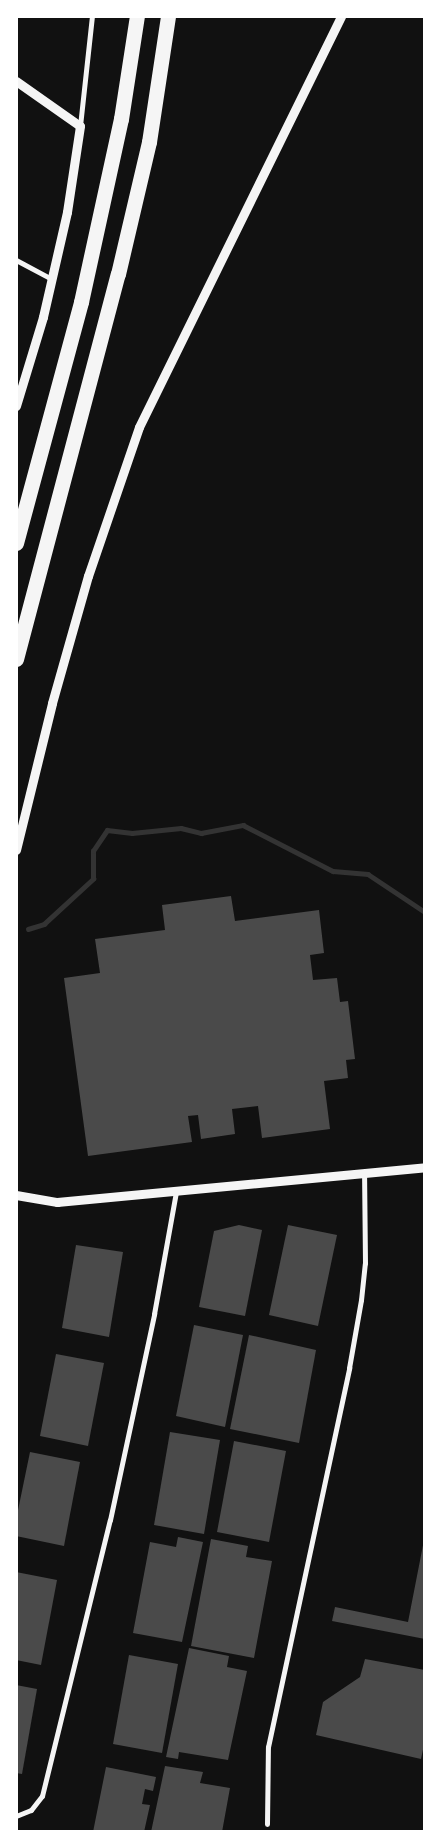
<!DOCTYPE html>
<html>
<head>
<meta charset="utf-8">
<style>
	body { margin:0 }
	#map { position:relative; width:441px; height:1848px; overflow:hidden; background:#111; font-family:"IBM Plex Sans",sans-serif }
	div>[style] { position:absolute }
	.stream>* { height:4.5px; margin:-2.25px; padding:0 2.25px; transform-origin:2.25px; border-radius:2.25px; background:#333 }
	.building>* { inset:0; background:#4a4a4a }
	.minor>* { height:5px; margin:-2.5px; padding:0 2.5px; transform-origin:2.5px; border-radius:2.5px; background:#f5f5f5 }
	.tertiary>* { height:9px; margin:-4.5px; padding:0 4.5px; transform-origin:4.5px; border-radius:4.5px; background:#f5f5f5 }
	.motorway>* { height:15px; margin:-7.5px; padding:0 7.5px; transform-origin:7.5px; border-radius:7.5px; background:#f5f5f5 }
	span { translate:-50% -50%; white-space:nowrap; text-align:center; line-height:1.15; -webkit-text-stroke:4.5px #fff; paint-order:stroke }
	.frame { position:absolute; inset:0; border:18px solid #fff; pointer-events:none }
</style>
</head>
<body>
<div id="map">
	<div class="stream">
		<i style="left:28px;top:929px;width:17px;rotate:-17deg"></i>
		<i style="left:44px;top:924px;width:67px;rotate:-42.6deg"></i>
		<i style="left:93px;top:879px;width:28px;rotate:-90deg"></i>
		<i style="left:93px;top:851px;width:25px;rotate:-56deg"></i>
		<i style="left:107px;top:830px;width:25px;rotate:7deg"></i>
		<i style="left:132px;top:833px;width:49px;rotate:-5.8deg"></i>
		<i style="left:181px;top:828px;width:21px;rotate:14deg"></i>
		<i style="left:201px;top:833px;width:43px;rotate:-10.8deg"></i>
		<i style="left:243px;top:825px;width:101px;rotate:27.1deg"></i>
		<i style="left:333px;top:871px;width:35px;rotate:5deg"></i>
		<i style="left:368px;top:874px;width:69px;rotate:33.7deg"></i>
	</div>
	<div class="building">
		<i style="clip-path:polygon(231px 896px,235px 921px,319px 910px,324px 953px,310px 955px,313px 980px,337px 978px,340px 1002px,348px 1001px,355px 1059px,346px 1060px,348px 1078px,324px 1081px,330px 1129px,262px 1138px,258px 1106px,232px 1109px,235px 1134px,201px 1139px,198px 1115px,188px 1116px,192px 1142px,88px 1156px,64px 978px,100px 973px,95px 939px,165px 930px,162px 905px)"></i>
		<i style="clip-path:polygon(239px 1225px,262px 1230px,245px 1316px,199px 1307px,214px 1231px)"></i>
		<i style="clip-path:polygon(288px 1225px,337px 1235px,318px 1326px,269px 1315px)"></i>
		<i style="clip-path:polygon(76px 1245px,123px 1252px,109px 1337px,62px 1328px)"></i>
		<i style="clip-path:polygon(194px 1325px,243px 1335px,225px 1427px,176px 1416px)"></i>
		<i style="clip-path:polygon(249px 1335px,316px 1350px,299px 1443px,230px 1429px)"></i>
		<i style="clip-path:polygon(56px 1354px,104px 1363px,88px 1446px,40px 1436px)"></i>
		<i style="clip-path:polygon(170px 1432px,220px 1440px,204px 1534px,154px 1525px)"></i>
		<i style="clip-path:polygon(234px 1441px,286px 1451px,269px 1542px,217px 1532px)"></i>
		<i style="clip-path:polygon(30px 1452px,80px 1462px,64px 1546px,16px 1536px,16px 1520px)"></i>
		<i style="clip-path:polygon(178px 1537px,203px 1542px,182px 1642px,133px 1633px,150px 1542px,176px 1547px)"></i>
		<i style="clip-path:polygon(211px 1539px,248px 1546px,246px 1557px,272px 1561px,254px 1658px,191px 1646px)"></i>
		<i style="clip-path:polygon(424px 1540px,425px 1639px,332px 1621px,335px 1607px,408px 1622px)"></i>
		<i style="clip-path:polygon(16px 1572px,57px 1580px,41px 1665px,16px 1660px)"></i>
		<i style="clip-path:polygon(189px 1648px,229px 1656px,227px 1667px,247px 1671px,228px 1760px,179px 1752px,178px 1759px,166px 1757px)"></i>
		<i style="clip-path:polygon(129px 1655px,178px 1664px,162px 1753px,113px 1744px)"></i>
		<i style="clip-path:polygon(365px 1659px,425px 1670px,425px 1740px,421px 1759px,316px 1735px,323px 1702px,360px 1677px)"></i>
		<i style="clip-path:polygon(16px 1685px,37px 1689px,22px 1774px,16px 1773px)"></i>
		<i style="clip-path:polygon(165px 1766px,203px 1772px,200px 1783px,230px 1788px,222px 1832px,151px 1832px)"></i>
		<i style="clip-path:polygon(106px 1767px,156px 1777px,153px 1791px,145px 1789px,142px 1804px,150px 1805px,144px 1832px,93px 1832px)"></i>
	</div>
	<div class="minor">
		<i style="left:80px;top:126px;width:111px;rotate:-83.8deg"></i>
		<i style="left:16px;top:260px;width:38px;rotate:28deg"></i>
		<i style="left:16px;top:1816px;width:16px;rotate:-22deg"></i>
		<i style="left:31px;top:1810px;width:18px;rotate:-52deg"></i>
		<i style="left:42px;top:1796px;width:284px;rotate:-76.2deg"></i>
		<i style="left:110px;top:1520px;width:211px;rotate:-77.9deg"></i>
		<i style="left:154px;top:1314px;width:124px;rotate:-79.8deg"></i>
		<i style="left:267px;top:1824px;width:77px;rotate:-89.3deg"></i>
		<i style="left:268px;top:1747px;width:388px;rotate:-77.9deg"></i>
		<i style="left:349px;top:1368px;width:69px;rotate:-80deg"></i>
		<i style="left:361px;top:1300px;width:37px;rotate:-84deg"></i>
		<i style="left:365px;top:1263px;width:91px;rotate:-90.6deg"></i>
	</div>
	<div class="tertiary">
		<i style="left:16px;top:81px;width:78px;rotate:35.1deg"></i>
		<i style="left:80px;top:126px;width:87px;rotate:98.6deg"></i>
		<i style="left:67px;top:212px;width:108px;rotate:102.9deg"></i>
		<i style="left:43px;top:317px;width:93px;rotate:106.9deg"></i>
		<i style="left:16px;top:850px;width:151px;rotate:-76.2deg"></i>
		<i style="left:52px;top:703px;width:132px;rotate:-74.2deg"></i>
		<i style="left:88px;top:576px;width:157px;rotate:-71.1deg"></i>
		<i style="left:139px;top:427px;width:458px;rotate:-63.8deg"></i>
		<i style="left:16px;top:1195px;width:42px;rotate:9.7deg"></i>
		<i style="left:57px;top:1202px;width:370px;rotate:-5.4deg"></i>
	</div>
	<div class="motorway">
		<i style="left:16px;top:543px;width:250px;rotate:-74.9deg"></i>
		<i style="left:81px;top:302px;width:187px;rotate:-77.7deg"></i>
		<i style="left:121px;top:119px;width:104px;rotate:-81.2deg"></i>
		<i style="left:16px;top:659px;width:398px;rotate:-75.2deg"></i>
		<i style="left:118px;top:274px;width:136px;rotate:-76.8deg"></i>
		<i style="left:149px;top:142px;width:127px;rotate:-81.4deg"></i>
	</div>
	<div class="frame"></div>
</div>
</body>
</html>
